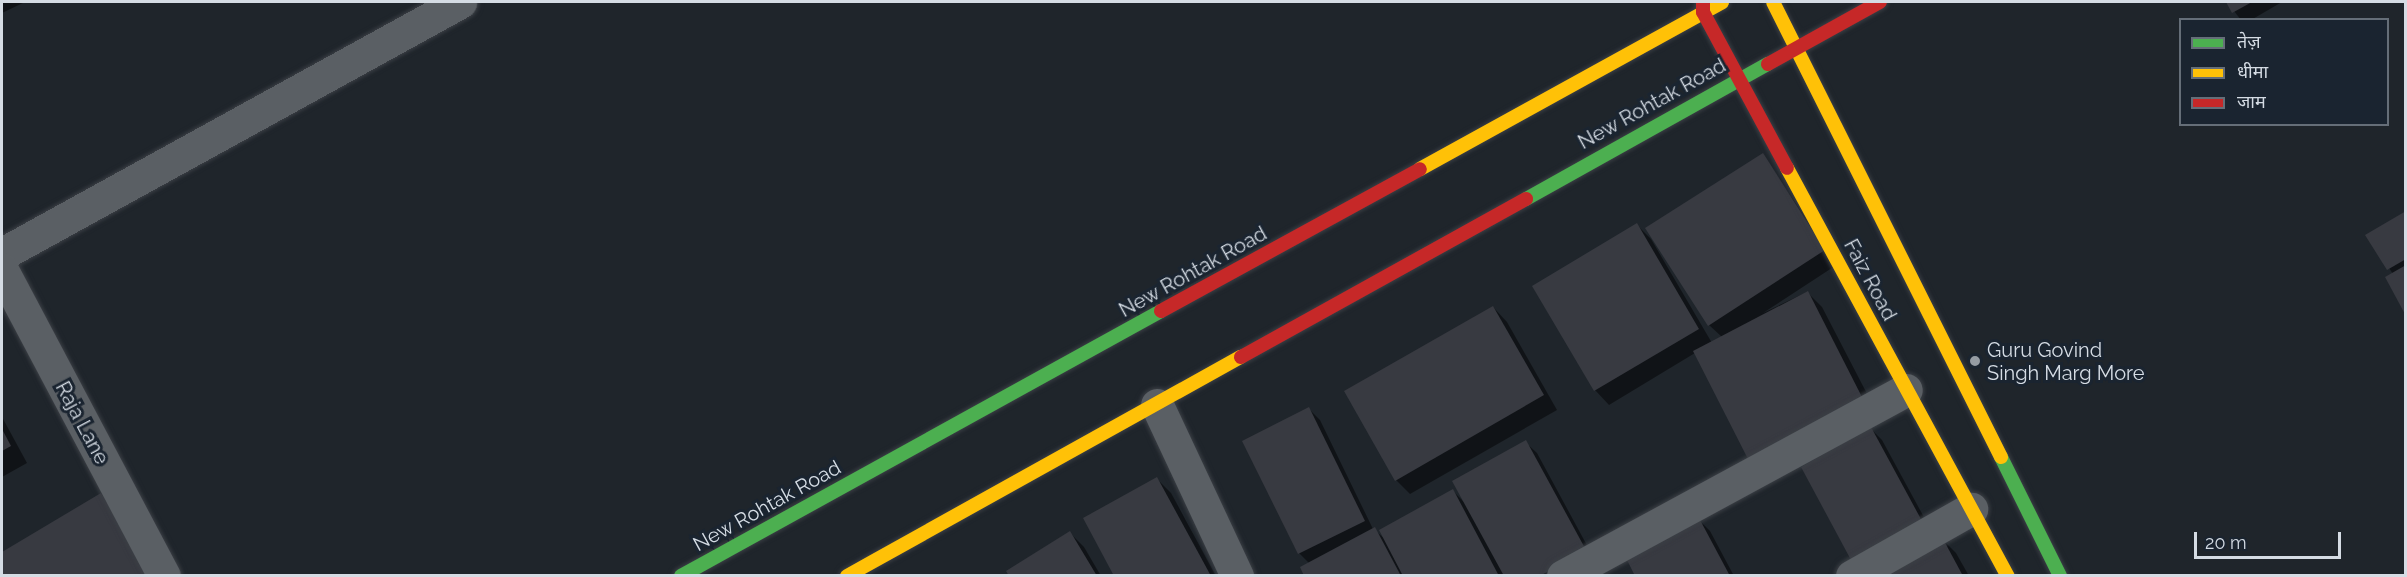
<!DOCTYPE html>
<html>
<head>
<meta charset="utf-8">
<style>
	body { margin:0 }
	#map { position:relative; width:2407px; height:577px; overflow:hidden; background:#1f252b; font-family:Raleway,"Noto Sans Devanagari",sans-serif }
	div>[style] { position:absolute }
	.shadow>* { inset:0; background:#0007 }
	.building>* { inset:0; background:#383a41 }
	.roads { filter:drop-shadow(0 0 2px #3b3f45) drop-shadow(0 0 2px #3b3f45) }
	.street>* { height:33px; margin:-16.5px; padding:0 16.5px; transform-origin:16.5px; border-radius:16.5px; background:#5a5f64 }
	.fast>* { height:14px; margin:-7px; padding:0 7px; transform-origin:7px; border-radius:7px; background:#4caf50 }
	.slow>* { height:14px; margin:-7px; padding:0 7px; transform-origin:7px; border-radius:7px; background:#ffc107 }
	.jam>* { height:14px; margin:-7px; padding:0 7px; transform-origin:7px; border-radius:7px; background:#c62828 }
	.dots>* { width:16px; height:16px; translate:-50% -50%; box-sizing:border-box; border:3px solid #1a2430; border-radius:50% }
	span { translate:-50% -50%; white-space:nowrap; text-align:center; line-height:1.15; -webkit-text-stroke:6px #1a2430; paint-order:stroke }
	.street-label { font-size:20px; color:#d5dce4 }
	.poi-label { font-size:20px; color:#d5dce4 }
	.left { translate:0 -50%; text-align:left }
	.frame { position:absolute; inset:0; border:3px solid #d5dce4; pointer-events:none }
	.legend { position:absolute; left:2179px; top:18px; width:210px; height:108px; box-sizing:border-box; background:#1a2430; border:2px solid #656e78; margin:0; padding:8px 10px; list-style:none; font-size:18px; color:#d5dce4 }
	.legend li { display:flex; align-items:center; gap:12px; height:30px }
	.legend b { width:30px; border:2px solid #656e78 }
	.scale { position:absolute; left:2194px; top:532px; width:147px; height:27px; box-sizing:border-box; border:3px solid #d5dce4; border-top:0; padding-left:8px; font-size:18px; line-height:21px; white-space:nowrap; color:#d5dce4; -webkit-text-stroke:4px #1a2430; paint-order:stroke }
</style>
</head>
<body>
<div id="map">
	<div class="shadow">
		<i style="clip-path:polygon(2px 2px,25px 2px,2px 13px)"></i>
		<i style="clip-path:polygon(2227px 2px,2282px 2px,2251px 20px,2241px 20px)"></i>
		<i style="clip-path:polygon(1762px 155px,1838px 264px,1763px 313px,1807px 292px,1822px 307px,1877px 413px,1695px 353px,1609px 405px,1595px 390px,1637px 225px,1651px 239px,1712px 343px,1722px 337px,1709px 325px)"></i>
		<i style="clip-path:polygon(2406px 212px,2406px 313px,2393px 274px,2367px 235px)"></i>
		<i style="clip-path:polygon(1493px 307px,1507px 322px,1557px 410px,1410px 494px,1396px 480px)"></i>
		<i style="clip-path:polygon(1309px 409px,1320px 420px,1373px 529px,1384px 538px,1453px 491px,1465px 503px,1525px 442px,1537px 453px,1596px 562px,1571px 576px,1306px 576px,1309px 563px,1299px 553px)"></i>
		<i style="clip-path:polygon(2px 417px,27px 463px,2px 477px)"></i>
		<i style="clip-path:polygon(1871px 429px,1882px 440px,1932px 532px,1863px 570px)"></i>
		<i style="clip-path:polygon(1157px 479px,1171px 493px,1216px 576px,1116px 576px)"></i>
		<i style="clip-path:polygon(1699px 520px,1710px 531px,1734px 576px,1637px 576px)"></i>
		<i style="clip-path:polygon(1070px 533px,1084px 547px,1101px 576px,1011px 576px)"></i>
		<i style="clip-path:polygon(1942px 539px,1956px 553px,1969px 576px,1874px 576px)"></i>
	</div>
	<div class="building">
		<i style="clip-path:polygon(2226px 2px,2252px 2px,2232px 13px)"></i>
		<i style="clip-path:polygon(1763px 153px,1825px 250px,1708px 326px,1645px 228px)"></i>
		<i style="clip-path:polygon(2406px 211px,2406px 259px,2387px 270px,2365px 235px)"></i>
		<i style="clip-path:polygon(1637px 223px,1699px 329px,1594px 391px,1532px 286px)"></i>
		<i style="clip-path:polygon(2406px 265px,2406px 316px,2385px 277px)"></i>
		<i style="clip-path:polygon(1808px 291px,1863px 399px,1748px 459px,1693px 351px)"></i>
		<i style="clip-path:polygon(1493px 306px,1544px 395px,1395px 481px,1344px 391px)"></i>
		<i style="clip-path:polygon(1309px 407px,1365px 521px,1298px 554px,1242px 441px)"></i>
		<i style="clip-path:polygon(1871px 427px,1922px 521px,1851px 560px,1801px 467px)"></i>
		<i style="clip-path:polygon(2px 429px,11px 446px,2px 451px)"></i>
		<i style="clip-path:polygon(1526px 440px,1586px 550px,1540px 576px,1504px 576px,1452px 481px)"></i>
		<i style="clip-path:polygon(1157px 477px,1211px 576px,1114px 576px,1083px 518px)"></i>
		<i style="clip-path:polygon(1453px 489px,1499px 576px,1403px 576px,1379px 530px)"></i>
		<i style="clip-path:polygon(101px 493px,150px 576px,2px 576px,2px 552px)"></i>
		<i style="clip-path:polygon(1699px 518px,1730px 576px,1635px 576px,1626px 558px)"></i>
		<i style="clip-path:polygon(1375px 527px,1401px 576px,1304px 576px,1300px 567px)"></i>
		<i style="clip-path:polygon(1070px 531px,1097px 576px,1009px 576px,1006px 571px)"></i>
		<i style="clip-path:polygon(1942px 537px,1963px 576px,1871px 576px)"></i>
	</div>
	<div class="roads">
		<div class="street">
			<i style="left:2px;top:254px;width:523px;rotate:-28.82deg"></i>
			<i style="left:2px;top:270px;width:346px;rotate:62.1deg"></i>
			<i style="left:1157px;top:405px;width:189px;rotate:64.9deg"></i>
			<i style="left:1563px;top:576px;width:390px;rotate:-28.5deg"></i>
			<i style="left:1852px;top:576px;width:137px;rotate:-29.4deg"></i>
		</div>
		<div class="fast">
			<i style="left:1526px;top:199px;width:277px;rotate:-29.2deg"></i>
			<i style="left:2001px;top:457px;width:133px;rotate:63.6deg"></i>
			<i style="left:681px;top:576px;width:548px;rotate:-28.9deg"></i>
		</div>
		<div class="slow">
			<i style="left:1773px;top:2px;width:509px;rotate:63.38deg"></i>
			<i style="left:1787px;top:168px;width:464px;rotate:61.6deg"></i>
			<i style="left:1420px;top:169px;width:345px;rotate:-28.9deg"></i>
			<i style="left:847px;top:576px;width:451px;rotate:-29.1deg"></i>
		</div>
		<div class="jam">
			<i style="left:1703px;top:2px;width:10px;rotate:90deg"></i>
			<i style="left:1703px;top:12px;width:177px;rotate:61.7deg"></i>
			<i style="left:1768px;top:64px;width:128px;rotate:-29deg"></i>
			<i style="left:1161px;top:311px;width:295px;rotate:-28.7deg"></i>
			<i style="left:1241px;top:357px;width:326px;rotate:-29deg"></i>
		</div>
	</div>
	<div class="dots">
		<i style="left:1975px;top:361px;background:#959ca3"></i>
	</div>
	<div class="street-label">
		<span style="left:1652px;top:104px;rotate:-29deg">New Rohtak Road</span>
		<span style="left:1193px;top:272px;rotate:-29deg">New Rohtak Road</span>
		<span style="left:1870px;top:280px;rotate:62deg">Faiz Road</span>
		<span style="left:82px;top:423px;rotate:62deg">Raja Lane</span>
		<span style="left:767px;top:506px;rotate:-29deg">New Rohtak Road</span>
	</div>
	<div class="poi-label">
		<span class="left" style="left:1987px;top:362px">Guru Govind<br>Singh Marg More</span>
	</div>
	<div class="frame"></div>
	<ul class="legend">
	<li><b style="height:8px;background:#4caf50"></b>तेज़</li>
	<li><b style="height:8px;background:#ffc107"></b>धीमा</li>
	<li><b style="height:8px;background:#c62828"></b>जाम</li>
	</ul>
	<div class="scale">20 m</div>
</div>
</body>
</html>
